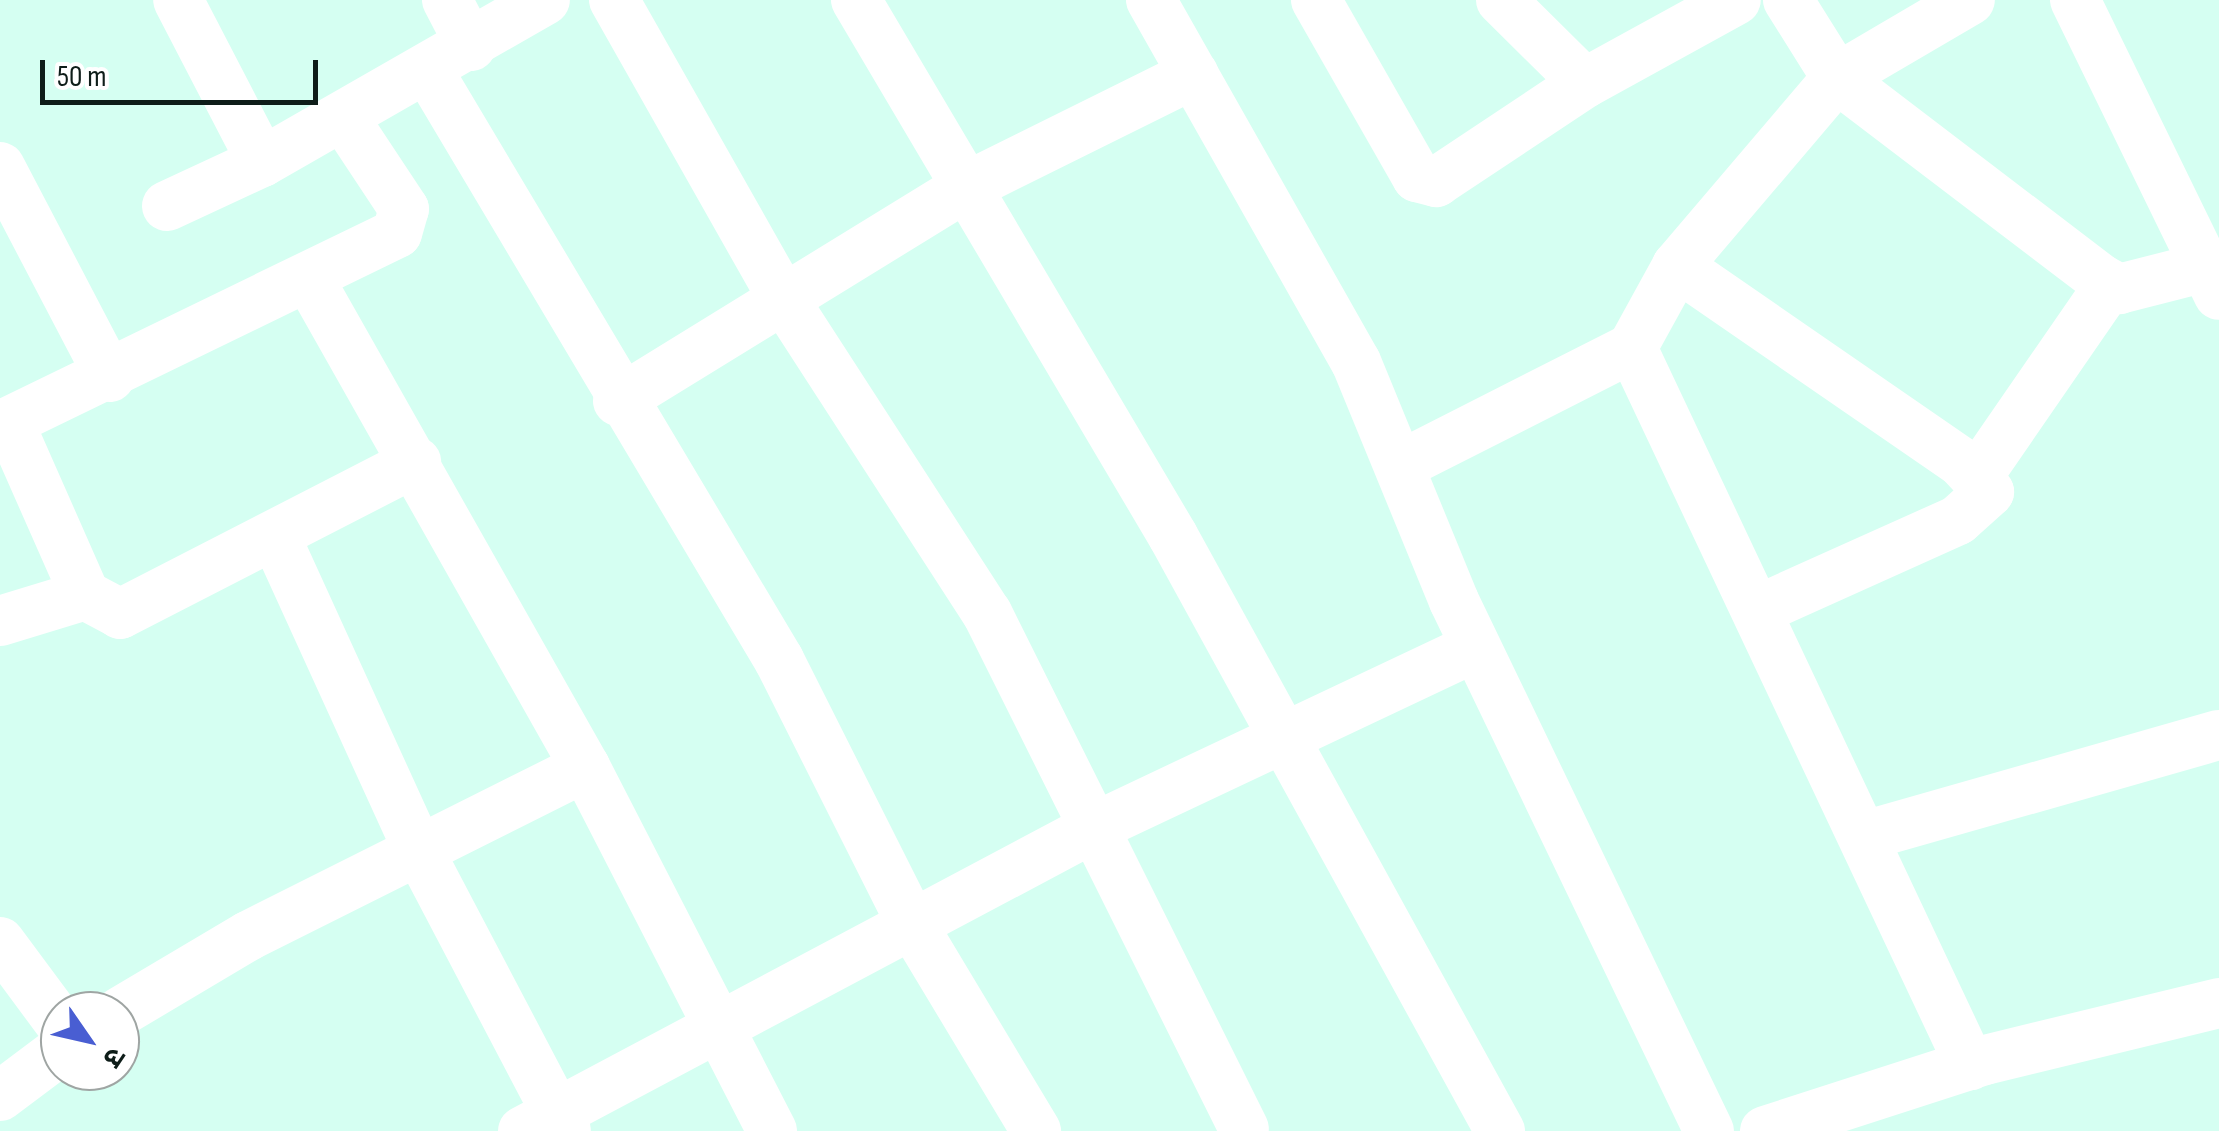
<!DOCTYPE html>
<html>
<head>
<meta charset="utf-8">
<style>
	body { margin:0 }
	#map { position:relative; width:2219px; height:1131px; overflow:hidden; background:#d5fff2; font-family:"Sofia Sans Condensed","Noto Sans Devanagari",sans-serif }
	div>[style] { position:absolute }
	.minor>* { height:50px; margin:-25px; padding:0 25px; transform-origin:25px; border-radius:25px; background:#fff }
	span { translate:-50% -50%; white-space:nowrap; text-align:center; line-height:1.15; -webkit-text-stroke:9px #fff; paint-order:stroke }
	.north { position:absolute; left:40px; top:991px; width:100px; height:100px; box-sizing:border-box; background:#fff; border:2px solid #9fa5a3; border-radius:50%; rotate:124deg; font-size:28px; font-weight:700; line-height:40px; text-align:center; color:#0e1d19 }
	.north::after { content:''; display:block; margin:auto; width:35px; height:45px; background:#495ed2; clip-path:polygon(50% 0,100% 100%,50% 72%,0 100%) }
	.scale { position:absolute; left:40px; top:60px; width:278px; height:45px; box-sizing:border-box; border:5px solid #0e1d19; border-top:0; padding-left:12px; font-size:30px; line-height:35px; white-space:nowrap; color:#0e1d19; -webkit-text-stroke:8px #fff; paint-order:stroke }
</style>
</head>
<body>
<div id="map">
	<div class="minor">
		<i style="left:447px;top:0;width:52px;rotate:62.4deg"></i>
		<i style="left:614px;top:0;width:339px;rotate:60.5deg"></i>
		<i style="left:781px;top:295px;width:379px;rotate:57.1deg"></i>
		<i style="left:987px;top:613px;width:576px;rotate:63.52deg"></i>
		<i style="left:856px;top:0;width:623px;rotate:59.4deg"></i>
		<i style="left:1173px;top:536px;width:679px;rotate:61.21deg"></i>
		<i style="left:1151px;top:0;width:416px;rotate:60.5deg"></i>
		<i style="left:1356px;top:362px;width:258px;rotate:67.7deg"></i>
		<i style="left:1454px;top:601px;width:588px;rotate:64.31deg"></i>
		<i style="left:1316px;top:0;width:204px;rotate:60.3deg"></i>
		<i style="left:1417px;top:177px;width:20px;rotate:15deg"></i>
		<i style="left:1436px;top:182px;width:179px;rotate:-33.6deg"></i>
		<i style="left:1585px;top:83px;width:172px;rotate:-28.8deg"></i>
		<i style="left:1501px;top:0;width:118px;rotate:44.7deg"></i>
		<i style="left:1788px;top:0;width:92px;rotate:57.9deg"></i>
		<i style="left:1837px;top:78px;width:332px;rotate:37.3deg"></i>
		<i style="left:2101px;top:279px;width:21px;rotate:29deg"></i>
		<i style="left:2119px;top:289px;width:89px;rotate:-14.3deg"></i>
		<i style="left:2075px;top:0;width:328px;rotate:64deg"></i>
		<i style="left:427px;top:69px;width:688px;rotate:59.22deg"></i>
		<i style="left:779px;top:660px;width:298px;rotate:63.3deg"></i>
		<i style="left:913px;top:926px;width:239px;rotate:59deg"></i>
		<i style="left:262px;top:162px;width:326px;rotate:-29.8deg"></i>
		<i style="left:0;top:167px;width:237px;rotate:62.4deg"></i>
		<i style="left:167px;top:206px;width:105px;rotate:-24.9deg"></i>
		<i style="left:262px;top:162px;width:182px;rotate:-117.4deg"></i>
		<i style="left:308px;top:277px;width:563px;rotate:60.52deg"></i>
		<i style="left:585px;top:767px;width:409px;rotate:62.8deg"></i>
		<i style="left:1632px;top:348px;width:793px;rotate:64.76deg"></i>
		<i style="left:618px;top:401px;width:409px;rotate:-31.6deg"></i>
		<i style="left:966px;top:187px;width:254px;rotate:-26.4deg"></i>
		<i style="left:0;top:426px;width:441px;rotate:-25.9deg"></i>
		<i style="left:397px;top:233px;width:25px;rotate:-74deg"></i>
		<i style="left:404px;top:209px;width:110px;rotate:-123.5deg"></i>
		<i style="left:1403px;top:464px;width:257px;rotate:-26.9deg"></i>
		<i style="left:1632px;top:348px;width:94px;rotate:-61.2deg"></i>
		<i style="left:1977px;top:477px;width:234px;rotate:-55.4deg"></i>
		<i style="left:276px;top:538px;width:342px;rotate:65.5deg"></i>
		<i style="left:418px;top:849px;width:318px;rotate:62.3deg"></i>
		<i style="left:85px;top:595px;width:40px;rotate:28deg"></i>
		<i style="left:120px;top:614px;width:333px;rotate:-27.2deg"></i>
		<i style="left:1758px;top:610px;width:219px;rotate:-24.2deg"></i>
		<i style="left:1958px;top:520px;width:42px;rotate:-42.1deg"></i>
		<i style="left:1989px;top:492px;width:41px;rotate:-133deg"></i>
		<i style="left:1961px;top:462px;width:345px;rotate:-145.4deg"></i>
		<i style="left:1677px;top:266px;width:247px;rotate:-49.6deg"></i>
		<i style="left:1837px;top:78px;width:154px;rotate:-30.4deg"></i>
		<i style="left:0;top:621px;width:89px;rotate:-17deg"></i>
		<i style="left:85px;top:595px;width:188px;rotate:-113.8deg"></i>
		<i style="left:1864px;top:836px;width:369px;rotate:-15.9deg"></i>
		<i style="left:0;top:942px;width:101px;rotate:53.5deg"></i>
		<i style="left:120px;top:1012px;width:149px;rotate:-30.7deg"></i>
		<i style="left:248px;top:936px;width:377px;rotate:-26.6deg"></i>
		<i style="left:0;top:1096px;width:75px;rotate:-36.9deg"></i>
		<i style="left:523px;top:1131px;width:650px;rotate:-27.98deg"></i>
		<i style="left:1097px;top:826px;width:418px;rotate:-25.3deg"></i>
		<i style="left:1765px;top:1131px;width:231px;rotate:-17.9deg"></i>
		<i style="left:1985px;top:1060px;width:241px;rotate:-13.7deg"></i>
	</div>
	<div class="north">उ</div>
	<div class="scale">50 m</div>
</div>
</body>
</html>
